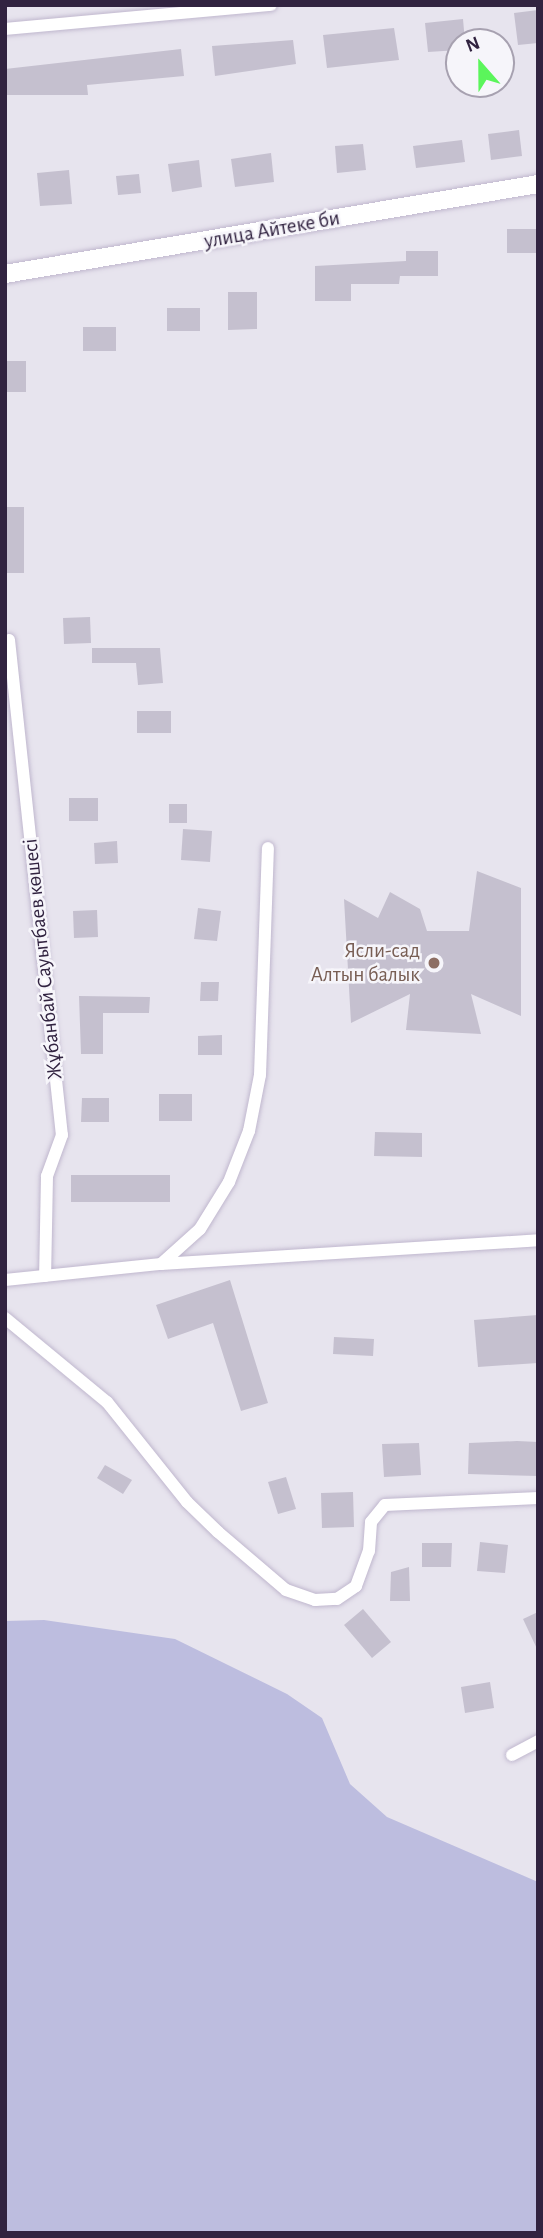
<!DOCTYPE html>
<html>
<head>
<meta charset="utf-8">
<style>
	body { margin:0 }
	#map { position:relative; width:543px; height:2238px; overflow:hidden; background:#e7e4ee; font-family:"Alegreya Sans",sans-serif }
	div>[style] { position:absolute }
	.green>* { inset:0; background:#bdbddf }
	.building>* { inset:0; background:#c5c0cf }
	.roads { filter:drop-shadow(0 0 2px #c0b7ce) drop-shadow(0 0 2px #c0b7ce) }
	.street>* { height:12px; margin:-6px; padding:0 6px; transform-origin:6px; border-radius:6px; background:#fff }
	.secondary>* { height:18px; margin:-9px; padding:0 9px; transform-origin:9px; border-radius:9px; background:#fff }
	.dots>* { width:19px; height:19px; translate:-50% -50%; box-sizing:border-box; border:4px solid #f6f5fa; border-radius:50% }
	span { translate:-50% -50%; white-space:nowrap; text-align:center; line-height:1.15; -webkit-text-stroke:5px #f6f5fa; paint-order:stroke }
	.street-label { font-size:21px; color:#312340 }
	.education-label { font-size:21px; color:#785e54 }
	.right { translate:-100% -50%; text-align:right }
	.frame { position:absolute; inset:0; border:7px solid #312340; pointer-events:none }
	.north { position:absolute; left:445px; top:28px; width:70px; height:70px; box-sizing:border-box; background:#f6f5fa; border:2px solid #a7a1b0; border-radius:50%; rotate:339deg; font-size:19px; font-weight:700; line-height:28px; text-align:center; color:#312340 }
	.north::after { content:''; display:block; margin:auto; width:24px; height:32px; background:#5bf55b; clip-path:polygon(50% 0,100% 100%,50% 72%,0 100%) }
</style>
</head>
<body>
<div id="map">
	<div class="green">
		<i style="clip-path:polygon(44px 1620px,175px 1639px,287px 1694px,322px 1718px,350px 1784px,387px 1817px,538px 1882px,538px 2233px,5px 2233px,5px 1621px)"></i>
	</div>
	<div class="building">
		<i style="clip-path:polygon(538px 10px,538px 43px,518px 45px,514px 13px)"></i>
		<i style="clip-path:polygon(463px 19px,465px 42px,459px 42px,459px 50px,428px 52px,425px 23px)"></i>
		<i style="clip-path:polygon(394px 28px,399px 60px,327px 68px,323px 35px)"></i>
		<i style="clip-path:polygon(293px 40px,296px 64px,215px 76px,212px 46px)"></i>
		<i style="clip-path:polygon(181px 49px,184px 76px,87px 85px,88px 95px,5px 95px,5px 69px)"></i>
		<i style="clip-path:polygon(519px 130px,522px 156px,491px 160px,488px 134px)"></i>
		<i style="clip-path:polygon(462px 140px,465px 162px,416px 168px,413px 146px)"></i>
		<i style="clip-path:polygon(363px 144px,366px 170px,337px 173px,335px 146px)"></i>
		<i style="clip-path:polygon(271px 153px,274px 182px,235px 187px,231px 159px)"></i>
		<i style="clip-path:polygon(199px 160px,202px 187px,172px 192px,168px 164px)"></i>
		<i style="clip-path:polygon(69px 170px,72px 204px,40px 206px,37px 173px)"></i>
		<i style="clip-path:polygon(139px 174px,141px 193px,118px 195px,116px 176px)"></i>
		<i style="clip-path:polygon(507px 229px,538px 229px,538px 253px,507px 253px)"></i>
		<i style="clip-path:polygon(406px 251px,438px 251px,438px 276px,400px 276px,399px 284px,351px 284px,351px 301px,315px 301px,315px 266px,406px 261px)"></i>
		<i style="clip-path:polygon(228px 292px,257px 292px,257px 329px,228px 330px)"></i>
		<i style="clip-path:polygon(167px 308px,200px 308px,200px 331px,167px 331px)"></i>
		<i style="clip-path:polygon(83px 327px,116px 327px,116px 351px,83px 351px)"></i>
		<i style="clip-path:polygon(5px 361px,26px 361px,26px 392px,5px 392px)"></i>
		<i style="clip-path:polygon(5px 507px,24px 507px,24px 573px,5px 573px)"></i>
		<i style="clip-path:polygon(90px 617px,91px 643px,64px 644px,63px 618px)"></i>
		<i style="clip-path:polygon(92px 648px,160px 648px,163px 683px,138px 685px,136px 663px,92px 663px)"></i>
		<i style="clip-path:polygon(137px 711px,171px 711px,171px 733px,137px 733px)"></i>
		<i style="clip-path:polygon(69px 798px,98px 798px,98px 821px,69px 821px)"></i>
		<i style="clip-path:polygon(169px 804px,187px 804px,187px 823px,169px 823px)"></i>
		<i style="clip-path:polygon(183px 829px,212px 831px,210px 862px,181px 860px)"></i>
		<i style="clip-path:polygon(117px 841px,118px 863px,95px 864px,94px 843px)"></i>
		<i style="clip-path:polygon(477px 871px,521px 888px,521px 1016px,471px 994px,481px 1034px,406px 1030px,410px 994px,351px 1023px,344px 899px,378px 918px,390px 892px,420px 909px,427px 931px,469px 931px)"></i>
		<i style="clip-path:polygon(198px 908px,221px 911px,217px 941px,194px 939px)"></i>
		<i style="clip-path:polygon(97px 910px,98px 937px,74px 938px,73px 911px)"></i>
		<i style="clip-path:polygon(201px 982px,219px 982px,218px 1001px,200px 1001px)"></i>
		<i style="clip-path:polygon(79px 996px,150px 997px,149px 1013px,103px 1013px,103px 1054px,81px 1054px)"></i>
		<i style="clip-path:polygon(222px 1035px,222px 1055px,198px 1055px,198px 1036px)"></i>
		<i style="clip-path:polygon(159px 1094px,192px 1094px,192px 1121px,159px 1121px)"></i>
		<i style="clip-path:polygon(82px 1098px,109px 1098px,109px 1122px,81px 1122px)"></i>
		<i style="clip-path:polygon(375px 1132px,422px 1133px,422px 1157px,374px 1156px)"></i>
		<i style="clip-path:polygon(71px 1175px,170px 1175px,170px 1202px,71px 1202px)"></i>
		<i style="clip-path:polygon(230px 1280px,268px 1403px,241px 1411px,213px 1323px,168px 1339px,156px 1305px)"></i>
		<i style="clip-path:polygon(538px 1315px,538px 1363px,478px 1367px,474px 1320px)"></i>
		<i style="clip-path:polygon(334px 1337px,374px 1339px,373px 1356px,333px 1354px)"></i>
		<i style="clip-path:polygon(517px 1441px,538px 1442px,538px 1476px,468px 1474px,469px 1443px)"></i>
		<i style="clip-path:polygon(419px 1443px,421px 1475px,384px 1477px,382px 1444px)"></i>
		<i style="clip-path:polygon(105px 1465px,132px 1480px,123px 1494px,97px 1478px)"></i>
		<i style="clip-path:polygon(286px 1477px,296px 1509px,278px 1514px,268px 1482px)"></i>
		<i style="clip-path:polygon(353px 1492px,354px 1527px,322px 1528px,321px 1493px)"></i>
		<i style="clip-path:polygon(480px 1542px,508px 1545px,505px 1573px,477px 1571px)"></i>
		<i style="clip-path:polygon(422px 1543px,452px 1543px,451px 1567px,422px 1567px)"></i>
		<i style="clip-path:polygon(409px 1567px,410px 1601px,390px 1601px,391px 1572px)"></i>
		<i style="clip-path:polygon(363px 1609px,391px 1642px,372px 1658px,344px 1625px)"></i>
		<i style="clip-path:polygon(538px 1612px,538px 1651px,523px 1619px)"></i>
		<i style="clip-path:polygon(490px 1682px,494px 1708px,465px 1713px,461px 1687px)"></i>
	</div>
	<div class="roads">
		<div class="street">
			<i style="left:5px;top:29px;width:267px;rotate:-5.2deg"></i>
			<i style="left:9px;top:640px;width:498px;rotate:83.9deg"></i>
			<i style="left:62px;top:1135px;width:44px;rotate:110.1deg"></i>
			<i style="left:47px;top:1176px;width:100px;rotate:91.1deg"></i>
			<i style="left:161px;top:1264px;width:52px;rotate:-41.9deg"></i>
			<i style="left:200px;top:1229px;width:55px;rotate:-58.3deg"></i>
			<i style="left:229px;top:1182px;width:55px;rotate:-68.6deg"></i>
			<i style="left:249px;top:1131px;width:57px;rotate:-78.9deg"></i>
			<i style="left:260px;top:1075px;width:227px;rotate:-88deg"></i>
			<i style="left:5px;top:1280px;width:157px;rotate:-5.9deg"></i>
			<i style="left:161px;top:1264px;width:378px;rotate:-3.6deg"></i>
			<i style="left:5px;top:1318px;width:132px;rotate:39.5deg"></i>
			<i style="left:107px;top:1402px;width:128px;rotate:51.3deg"></i>
			<i style="left:187px;top:1502px;width:43px;rotate:44.1deg"></i>
			<i style="left:218px;top:1532px;width:89px;rotate:40.5deg"></i>
			<i style="left:286px;top:1590px;width:31px;rotate:19deg"></i>
			<i style="left:315px;top:1600px;width:22px;rotate:-3deg"></i>
			<i style="left:337px;top:1599px;width:23px;rotate:-34deg"></i>
			<i style="left:356px;top:1586px;width:37px;rotate:-70deg"></i>
			<i style="left:369px;top:1551px;width:29px;rotate:-86deg"></i>
			<i style="left:371px;top:1522px;width:22px;rotate:-51deg"></i>
			<i style="left:385px;top:1505px;width:153px;rotate:-2.6deg"></i>
			<i style="left:512px;top:1755px;width:30px;rotate:-28deg"></i>
		</div>
		<div class="secondary">
			<i style="left:5px;top:274px;width:541px;rotate:-9.58deg"></i>
		</div>
	</div>
	<div class="dots">
		<i style="left:434px;top:963px;background:#8d6e63"></i>
	</div>
	<div class="street-label">
		<span style="left:272px;top:230px;rotate:-10deg">улица Айтеке би</span>
		<span style="left:43px;top:959px;rotate:-96deg">Жұбанбай Сауытбаев көшесі</span>
	</div>
	<div class="education-label">
		<span class="right" style="left:420px;top:963px">Ясли-сад<br>Алтын балык</span>
	</div>
	<div class="frame"></div>
	<div class="north">N</div>
</div>
</body>
</html>
